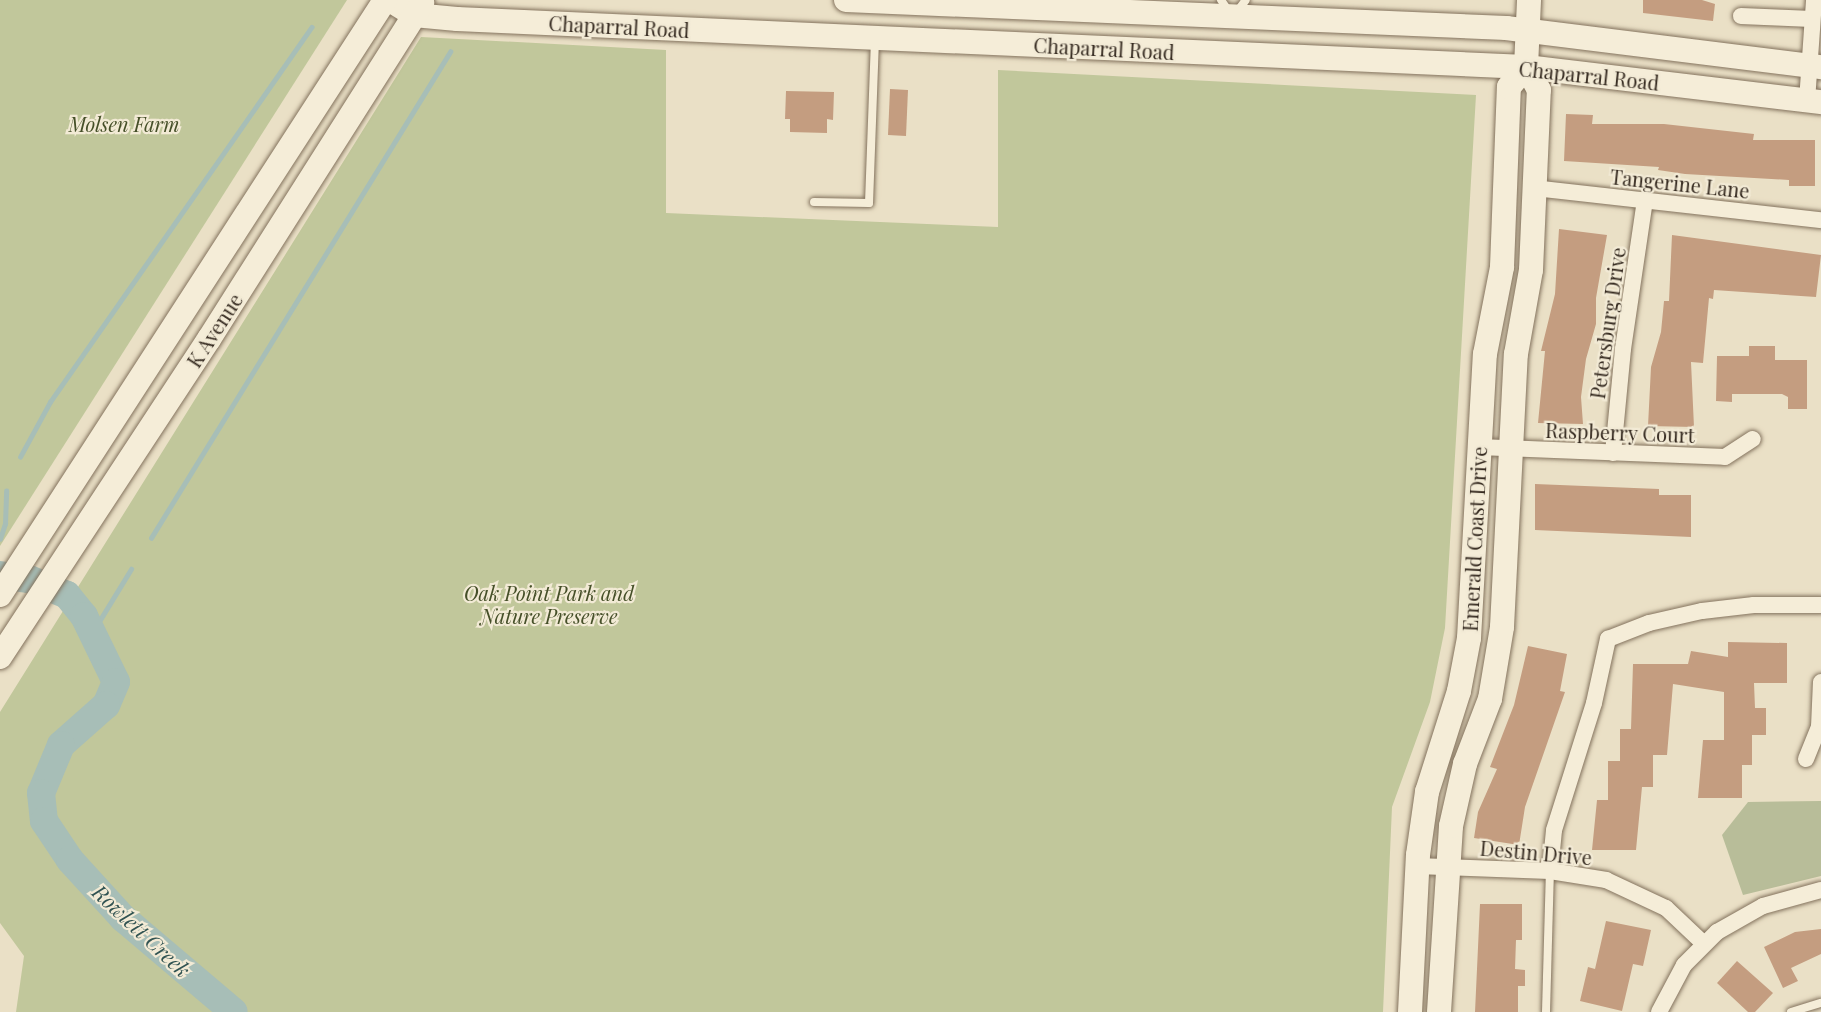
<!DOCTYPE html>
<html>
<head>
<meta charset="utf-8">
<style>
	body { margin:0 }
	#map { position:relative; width:1821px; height:1012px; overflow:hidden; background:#eae0c6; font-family:"Playfair Display",serif }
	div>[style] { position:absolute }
	.green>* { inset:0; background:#c1c79b }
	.cemetery>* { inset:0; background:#b8bd99 }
	.stream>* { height:4.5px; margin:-2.25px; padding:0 2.25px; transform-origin:2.25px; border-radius:2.25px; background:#a7beb7 }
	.river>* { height:28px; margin:-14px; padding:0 14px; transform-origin:14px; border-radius:14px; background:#a7beb7 }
	.building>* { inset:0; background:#c49d80 }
	.roads { filter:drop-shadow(0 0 2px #83725d) drop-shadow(0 0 2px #83725d) }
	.lane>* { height:8px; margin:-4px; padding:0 4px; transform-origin:4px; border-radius:4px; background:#f5edd8 }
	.street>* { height:16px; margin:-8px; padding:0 8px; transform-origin:8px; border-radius:8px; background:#f5edd8 }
	.secondary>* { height:24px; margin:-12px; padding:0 12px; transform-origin:12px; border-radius:12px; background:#f5edd8 }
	span { translate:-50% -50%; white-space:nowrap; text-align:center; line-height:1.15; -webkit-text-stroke:4.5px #f2ead5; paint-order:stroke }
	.street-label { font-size:20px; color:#352a20 }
	.park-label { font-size:20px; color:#454f28; font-style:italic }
	.water-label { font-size:21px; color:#315352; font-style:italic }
</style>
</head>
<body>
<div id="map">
	<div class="green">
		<i style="clip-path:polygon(0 0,347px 0,0 546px)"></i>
		<i style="clip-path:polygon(421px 37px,666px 50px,666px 213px,998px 227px,998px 70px,1476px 95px,1445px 628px,1430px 702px,1392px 807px,1383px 1012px,16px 1012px,24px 956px,0 923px,0 712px)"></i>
	</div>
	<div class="cemetery">
		<i style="clip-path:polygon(1821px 801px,1821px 876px,1743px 895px,1722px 835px,1748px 802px)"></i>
	</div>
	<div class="stream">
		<i style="left:20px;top:457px;width:63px;rotate:-61.4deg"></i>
		<i style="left:50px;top:402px;width:457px;rotate:-55.1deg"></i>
		<i style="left:151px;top:538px;width:571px;rotate:-58.4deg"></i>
		<i style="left:0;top:539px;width:16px;rotate:-72deg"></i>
		<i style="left:5px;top:524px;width:33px;rotate:-88deg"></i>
		<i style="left:92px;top:633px;width:75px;rotate:-58.6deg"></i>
	</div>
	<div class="river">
		<i style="left:0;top:575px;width:29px;rotate:8deg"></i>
		<i style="left:29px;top:579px;width:41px;rotate:22.8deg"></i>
		<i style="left:67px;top:595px;width:27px;rotate:51deg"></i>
		<i style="left:84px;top:616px;width:73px;rotate:64.1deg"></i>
		<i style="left:116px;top:682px;width:25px;rotate:113deg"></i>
		<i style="left:106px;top:705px;width:60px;rotate:138.4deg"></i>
		<i style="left:61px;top:745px;width:52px;rotate:112.6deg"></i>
		<i style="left:41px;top:793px;width:28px;rotate:84deg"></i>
		<i style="left:44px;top:821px;width:47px;rotate:56.3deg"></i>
		<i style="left:70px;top:860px;width:79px;rotate:47.6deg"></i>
		<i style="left:123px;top:918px;width:145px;rotate:40.3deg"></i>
	</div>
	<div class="building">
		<i style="clip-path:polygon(1643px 0,1702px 0,1715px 4px,1713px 21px,1643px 13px)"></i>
		<i style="clip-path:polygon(890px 89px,908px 90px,906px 136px,888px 135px)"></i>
		<i style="clip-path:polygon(786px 91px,834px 92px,833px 120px,827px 119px,827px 133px,790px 132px,790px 119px,785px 119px)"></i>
		<i style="clip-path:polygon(1566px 114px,1593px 115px,1592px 124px,1664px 124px,1754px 134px,1753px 140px,1815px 140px,1815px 186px,1789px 186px,1789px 180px,1685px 174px,1658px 170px,1659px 167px,1564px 161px)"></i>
		<i style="clip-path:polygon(1559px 229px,1607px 235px,1596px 298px,1596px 324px,1586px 359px,1581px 397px,1583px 424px,1538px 423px,1545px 351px,1541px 351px,1555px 294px)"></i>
		<i style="clip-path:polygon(1672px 235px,1821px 255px,1816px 297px,1714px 290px,1713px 299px,1709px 298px,1703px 363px,1691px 362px,1694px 427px,1648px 426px,1651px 367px,1661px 332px,1664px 301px,1669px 301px)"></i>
		<i style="clip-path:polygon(1749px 346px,1775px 346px,1775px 360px,1807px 360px,1807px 409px,1788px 409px,1788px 397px,1782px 394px,1732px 394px,1732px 402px,1716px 401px,1717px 356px,1749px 356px)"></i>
		<i style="clip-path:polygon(1535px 484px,1659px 489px,1659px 495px,1691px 495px,1691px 537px,1535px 530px)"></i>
		<i style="clip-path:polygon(1728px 642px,1787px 643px,1787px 683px,1754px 683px,1755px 708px,1766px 708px,1766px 735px,1752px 735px,1752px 765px,1742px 765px,1742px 798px,1698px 798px,1703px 740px,1724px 740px,1724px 692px,1673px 684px,1667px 755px,1653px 755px,1653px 787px,1642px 787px,1636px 850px,1592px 850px,1597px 800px,1608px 800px,1608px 761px,1620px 761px,1620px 729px,1631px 729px,1633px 664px,1688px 664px,1691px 651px,1728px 657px)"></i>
		<i style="clip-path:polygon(1528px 646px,1567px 654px,1560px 691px,1565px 692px,1525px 807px,1519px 845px,1474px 838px,1478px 812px,1497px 769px,1490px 767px,1514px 705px)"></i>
		<i style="clip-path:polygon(1480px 904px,1522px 904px,1522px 940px,1516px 940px,1515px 969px,1525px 970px,1525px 986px,1518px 986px,1518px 1012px,1475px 1012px)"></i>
		<i style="clip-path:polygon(1606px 921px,1651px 930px,1643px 966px,1633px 964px,1622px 1011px,1580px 1001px,1588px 967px,1595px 969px)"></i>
		<i style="clip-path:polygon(1821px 929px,1821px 954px,1791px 968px,1798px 981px,1783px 988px,1764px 947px,1795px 932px)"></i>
		<i style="clip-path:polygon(1737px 961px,1773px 993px,1755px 1012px,1748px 1012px,1717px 983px)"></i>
	</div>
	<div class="roads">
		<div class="lane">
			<i style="left:1221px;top:0;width:21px;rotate:55deg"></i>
			<i style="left:1233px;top:17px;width:21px;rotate:-53deg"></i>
			<i style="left:814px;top:202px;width:55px;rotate:1deg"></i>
			<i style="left:869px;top:203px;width:165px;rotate:-87.9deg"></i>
			<i style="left:1546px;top:1012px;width:141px;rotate:-88.4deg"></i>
			<i style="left:1791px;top:1012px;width:31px;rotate:-17deg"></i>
		</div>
		<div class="street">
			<i style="left:1741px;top:16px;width:71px;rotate:2.4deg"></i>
			<i style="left:1807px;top:101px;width:101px;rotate:-86deg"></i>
			<i style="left:1534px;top:188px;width:289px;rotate:6.4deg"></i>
			<i style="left:1479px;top:447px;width:246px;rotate:2.3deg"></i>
			<i style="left:1725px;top:457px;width:33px;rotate:-33deg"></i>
			<i style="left:1613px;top:453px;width:104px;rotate:-84.5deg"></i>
			<i style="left:1623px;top:349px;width:151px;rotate:-81.6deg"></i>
			<i style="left:1806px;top:759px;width:35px;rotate:-68deg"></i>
			<i style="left:1819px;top:727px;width:45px;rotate:-87.5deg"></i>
			<i style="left:1417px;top:866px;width:133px;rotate:2.2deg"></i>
			<i style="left:1550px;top:871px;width:57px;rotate:9.1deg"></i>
			<i style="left:1606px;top:880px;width:66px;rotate:25deg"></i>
			<i style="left:1666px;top:908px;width:51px;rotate:43.4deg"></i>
			<i style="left:1550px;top:871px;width:41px;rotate:-84.4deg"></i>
			<i style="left:1554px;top:830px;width:133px;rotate:-72.5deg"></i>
			<i style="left:1594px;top:703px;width:66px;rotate:-77.7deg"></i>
			<i style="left:1608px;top:639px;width:44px;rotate:-21.3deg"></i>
			<i style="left:1649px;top:623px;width:54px;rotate:-12.8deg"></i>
			<i style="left:1702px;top:611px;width:52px;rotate:-6.6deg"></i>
			<i style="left:1754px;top:605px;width:67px"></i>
			<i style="left:1659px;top:1012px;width:53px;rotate:-62deg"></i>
			<i style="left:1684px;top:965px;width:47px;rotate:-45deg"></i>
			<i style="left:1717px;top:932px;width:53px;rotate:-29.5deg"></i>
			<i style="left:1763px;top:906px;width:60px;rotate:-15.4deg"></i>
		</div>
		<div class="secondary">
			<i style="left:390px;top:0;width:28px;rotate:32deg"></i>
			<i style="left:414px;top:15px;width:43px;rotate:5.3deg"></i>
			<i style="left:457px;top:19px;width:1070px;rotate:2.57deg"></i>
			<i style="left:1526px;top:67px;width:297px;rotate:6.8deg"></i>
			<i style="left:846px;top:0;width:661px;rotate:2.43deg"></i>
			<i style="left:1506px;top:28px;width:317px;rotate:7.1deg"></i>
			<i style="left:0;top:595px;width:709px;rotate:-57.09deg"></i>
			<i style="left:0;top:657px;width:381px;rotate:-56.7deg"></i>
			<i style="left:209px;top:339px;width:398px;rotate:-57.6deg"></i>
			<i style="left:1410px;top:1012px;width:157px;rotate:-87.1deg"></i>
			<i style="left:1418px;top:855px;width:64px;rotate:-81.9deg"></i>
			<i style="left:1427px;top:792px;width:106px;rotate:-72.4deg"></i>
			<i style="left:1459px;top:691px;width:54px;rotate:-79.3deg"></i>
			<i style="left:1469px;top:638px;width:284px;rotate:-86.8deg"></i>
			<i style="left:1485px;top:354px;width:89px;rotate:-78.9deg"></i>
			<i style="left:1502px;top:267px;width:180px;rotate:-87.8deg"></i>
			<i style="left:1509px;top:87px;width:26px;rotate:-50deg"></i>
			<i style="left:1439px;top:1012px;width:186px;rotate:-86.3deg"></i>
			<i style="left:1451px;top:826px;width:64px;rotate:-77.3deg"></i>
			<i style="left:1465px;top:764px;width:70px;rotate:-69deg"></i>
			<i style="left:1490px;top:699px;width:73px;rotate:-80.5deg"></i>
			<i style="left:1502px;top:627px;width:273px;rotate:-87.1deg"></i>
			<i style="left:1516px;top:354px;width:85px;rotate:-79.9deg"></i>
			<i style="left:1531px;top:270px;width:180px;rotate:-87.5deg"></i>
			<i style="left:1539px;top:90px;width:26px;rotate:-119deg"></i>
			<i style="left:1526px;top:67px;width:67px;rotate:-87.4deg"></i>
		</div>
	</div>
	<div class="street-label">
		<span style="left:619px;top:26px;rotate:3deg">Chaparral Road</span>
		<span style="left:1104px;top:48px;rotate:3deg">Chaparral Road</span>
		<span style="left:1589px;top:75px;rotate:6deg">Chaparral Road</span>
		<span style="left:1680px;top:183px;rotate:6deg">Tangerine Lane</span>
		<span style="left:1607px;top:323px;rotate:-82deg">Petersburg Drive</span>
		<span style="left:214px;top:330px;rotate:-57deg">K Avenue</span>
		<span style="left:1620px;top:432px;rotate:2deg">Raspberry Court</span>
		<span style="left:1474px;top:539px;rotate:-87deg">Emerald Coast Drive</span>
		<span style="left:1536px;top:852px;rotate:5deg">Destin Drive</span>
	</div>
	<div class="park-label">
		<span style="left:124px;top:123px">Molsen Farm</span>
		<span style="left:549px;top:604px">Oak Point Park and<br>Nature Preserve</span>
	</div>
	<div class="water-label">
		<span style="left:142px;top:930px;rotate:43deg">Rowlett Creek</span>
	</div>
</div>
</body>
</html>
